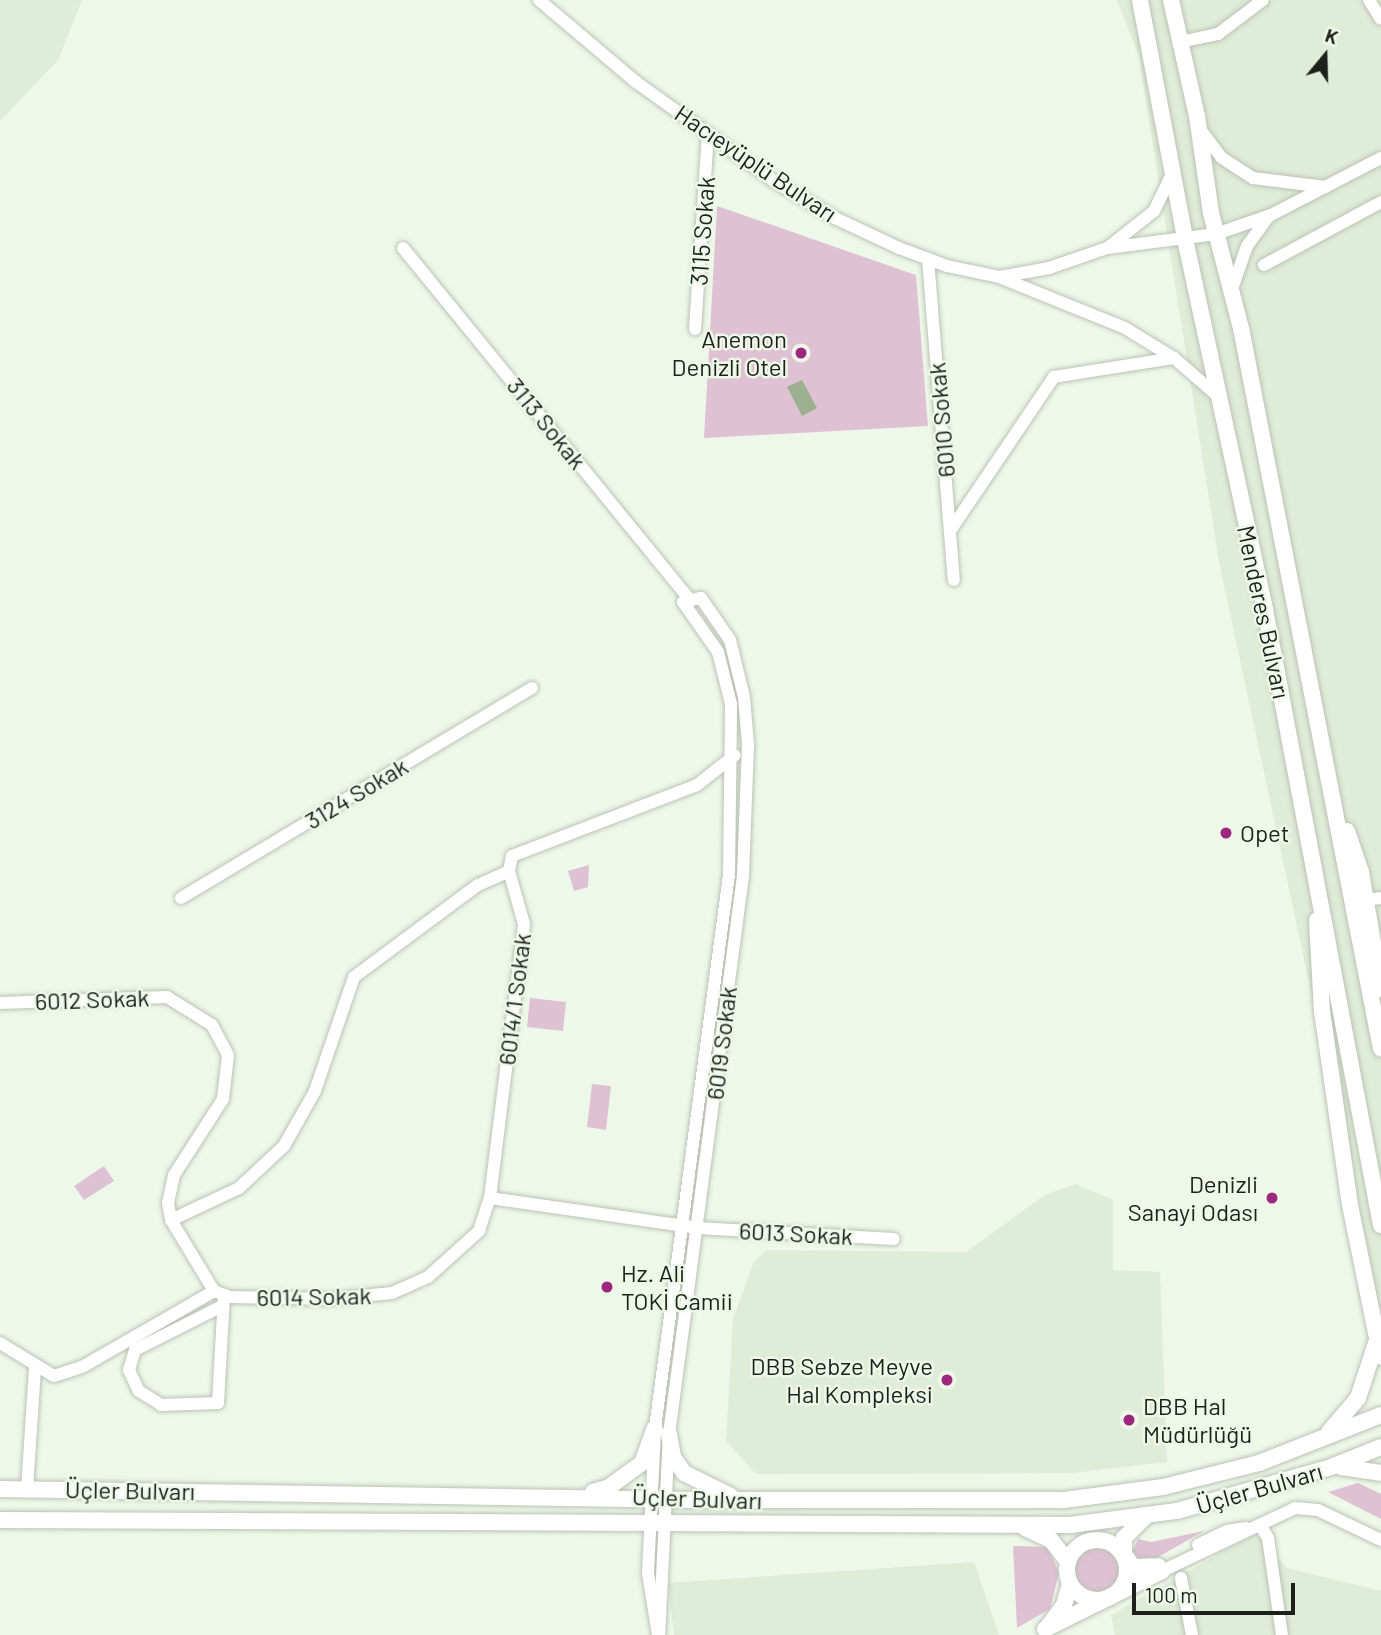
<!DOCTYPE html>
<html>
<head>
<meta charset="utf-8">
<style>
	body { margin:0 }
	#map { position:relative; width:1381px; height:1635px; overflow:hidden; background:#eef8e9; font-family:Barlow,sans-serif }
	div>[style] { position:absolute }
	.built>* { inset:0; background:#dfecd7 }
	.green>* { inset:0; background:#dfc1d4 }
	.round { border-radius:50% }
	.water>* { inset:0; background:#9bb08e }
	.roads { filter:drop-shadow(0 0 2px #bac3b4) drop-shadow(0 0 2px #bac3b4) }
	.minor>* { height:12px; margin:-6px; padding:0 6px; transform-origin:6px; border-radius:6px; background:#fff }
	.major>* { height:16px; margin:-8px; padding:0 8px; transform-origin:8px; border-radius:8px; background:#fff }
	.major>.ring { margin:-8px; padding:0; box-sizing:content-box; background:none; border:16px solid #fff; border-radius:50% }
	.dots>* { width:19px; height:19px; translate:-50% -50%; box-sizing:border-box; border:4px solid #eef8e9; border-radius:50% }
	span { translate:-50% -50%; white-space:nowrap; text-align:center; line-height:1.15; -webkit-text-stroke:5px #eef8e9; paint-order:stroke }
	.street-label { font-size:24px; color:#1d201b }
	.poi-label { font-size:24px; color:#1d201b }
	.right { translate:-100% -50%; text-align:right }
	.left { translate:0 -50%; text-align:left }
	.north { position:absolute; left:1290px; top:21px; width:70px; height:70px; -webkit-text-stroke:5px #eef8e9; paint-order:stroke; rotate:19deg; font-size:19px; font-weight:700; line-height:28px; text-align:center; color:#1d201b }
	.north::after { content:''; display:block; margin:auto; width:24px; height:32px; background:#1d201b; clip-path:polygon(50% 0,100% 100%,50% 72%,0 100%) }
	.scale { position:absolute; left:1132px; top:1583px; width:163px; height:32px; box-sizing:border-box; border:4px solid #1d201b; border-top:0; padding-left:9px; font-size:21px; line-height:24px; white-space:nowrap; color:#1d201b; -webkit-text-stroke:5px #eef8e9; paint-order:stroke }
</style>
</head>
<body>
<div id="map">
	<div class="built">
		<i style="clip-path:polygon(0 0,82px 0,58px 60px,0 121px)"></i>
		<i style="clip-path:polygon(1117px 0,1381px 0,1381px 1319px,1219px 562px,1139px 57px)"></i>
		<i style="clip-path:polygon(1076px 1184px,1113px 1200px,1113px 1270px,1160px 1272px,1167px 1462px,1072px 1473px,756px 1474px,726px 1441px,733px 1319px,754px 1262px,766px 1250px,966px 1252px,1045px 1195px)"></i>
		<i style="clip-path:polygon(1256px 1533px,1287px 1568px,1381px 1591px,1381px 1635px,1115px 1635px,1111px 1615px)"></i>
		<i style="clip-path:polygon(974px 1562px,999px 1635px,674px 1635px,668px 1583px)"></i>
	</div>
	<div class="green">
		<i style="clip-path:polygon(717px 206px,916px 275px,928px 426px,704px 438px)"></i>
		<i style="clip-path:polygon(589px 865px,588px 887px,574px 891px,568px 871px)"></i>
		<i style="clip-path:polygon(530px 998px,566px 1002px,563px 1031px,527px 1027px)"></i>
		<i style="clip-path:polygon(592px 1084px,611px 1086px,606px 1130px,587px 1127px)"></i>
		<i style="clip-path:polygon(104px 1166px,114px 1181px,84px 1200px,74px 1186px)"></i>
		<i style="clip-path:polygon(1358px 1483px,1381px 1494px,1381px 1519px,1328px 1492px)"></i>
		<i style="clip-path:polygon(1204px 1531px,1151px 1561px,1138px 1559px,1132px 1552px,1138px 1539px,1151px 1542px)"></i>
		<i style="clip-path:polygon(1013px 1546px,1048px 1547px,1059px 1573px,1050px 1609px,1017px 1628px)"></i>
		<i class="round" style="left:1075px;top:1547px;width:46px;height:46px"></i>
	</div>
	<div class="water">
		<i style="clip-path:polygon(802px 380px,817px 408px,802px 416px,787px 387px)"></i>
	</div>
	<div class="roads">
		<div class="minor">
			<i style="left:539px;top:0;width:127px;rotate:40.2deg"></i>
			<i style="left:636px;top:82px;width:170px;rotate:35.7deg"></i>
			<i style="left:774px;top:181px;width:71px;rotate:31.2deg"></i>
			<i style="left:835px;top:218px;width:71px;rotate:25.1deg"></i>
			<i style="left:899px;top:248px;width:51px;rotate:20.6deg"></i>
			<i style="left:947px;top:266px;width:53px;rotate:11.9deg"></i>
			<i style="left:999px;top:277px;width:136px;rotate:22deg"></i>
			<i style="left:1125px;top:328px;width:57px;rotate:31.5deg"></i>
			<i style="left:1174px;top:358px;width:60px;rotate:40.9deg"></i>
			<i style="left:1369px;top:0;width:22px;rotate:58deg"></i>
			<i style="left:1180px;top:42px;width:39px;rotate:-12deg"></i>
			<i style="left:1218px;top:34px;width:56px;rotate:-37.1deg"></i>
			<i style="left:1200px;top:129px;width:36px;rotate:53deg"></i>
			<i style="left:1222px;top:158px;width:37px;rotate:33deg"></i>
			<i style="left:1253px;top:178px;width:73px;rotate:7.1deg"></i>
			<i style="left:1110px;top:246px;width:56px;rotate:-38.5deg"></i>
			<i style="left:1154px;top:211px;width:43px;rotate:-64deg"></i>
			<i style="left:403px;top:248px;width:454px;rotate:50.8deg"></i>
			<i style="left:928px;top:259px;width:322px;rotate:85.4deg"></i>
			<i style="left:1264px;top:265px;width:133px;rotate:-28.3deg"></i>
			<i style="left:1000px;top:277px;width:50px;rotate:-10.4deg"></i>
			<i style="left:1049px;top:268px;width:61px;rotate:-19deg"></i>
			<i style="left:1107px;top:248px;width:110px;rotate:-7.3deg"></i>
			<i style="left:1216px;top:234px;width:58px;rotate:-19.1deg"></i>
			<i style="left:1271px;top:215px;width:124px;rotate:-27.4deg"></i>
			<i style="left:1232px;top:289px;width:46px;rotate:-70.8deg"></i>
			<i style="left:1247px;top:246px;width:37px;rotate:-54deg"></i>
			<i style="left:695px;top:329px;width:195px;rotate:-86.2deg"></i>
			<i style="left:950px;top:531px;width:186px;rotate:-56deg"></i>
			<i style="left:1054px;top:377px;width:121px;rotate:-9deg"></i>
			<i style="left:181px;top:898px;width:409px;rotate:-30.9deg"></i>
			<i style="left:1359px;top:901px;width:22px;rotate:-8deg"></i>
			<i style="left:0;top:1003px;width:167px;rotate:-2.1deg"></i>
			<i style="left:167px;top:997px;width:53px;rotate:31.9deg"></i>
			<i style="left:212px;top:1025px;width:34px;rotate:62deg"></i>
			<i style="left:228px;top:1055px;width:44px;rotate:96.5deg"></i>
			<i style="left:223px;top:1099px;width:90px;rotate:122.8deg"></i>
			<i style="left:174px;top:1175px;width:29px;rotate:102deg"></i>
			<i style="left:168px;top:1203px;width:17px;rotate:80deg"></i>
			<i style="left:171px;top:1220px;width:83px;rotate:58.8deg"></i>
			<i style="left:490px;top:1198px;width:276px;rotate:-82.9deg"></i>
			<i style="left:524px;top:924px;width:55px;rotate:-105.8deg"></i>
			<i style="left:509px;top:871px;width:15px;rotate:-79deg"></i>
			<i style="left:512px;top:856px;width:198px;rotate:-21deg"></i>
			<i style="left:697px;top:785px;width:48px;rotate:-38.3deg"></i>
			<i style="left:171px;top:1220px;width:75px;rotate:-25.2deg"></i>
			<i style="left:239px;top:1188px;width:62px;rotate:-43deg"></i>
			<i style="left:284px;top:1146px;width:63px;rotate:-60.6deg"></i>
			<i style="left:315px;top:1091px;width:120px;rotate:-71.1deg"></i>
			<i style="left:354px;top:977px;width:154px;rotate:-36.6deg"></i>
			<i style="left:478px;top:885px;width:34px;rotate:-24deg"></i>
			<i style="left:220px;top:1307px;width:95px;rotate:153.2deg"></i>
			<i style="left:135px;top:1350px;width:21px;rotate:107deg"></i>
			<i style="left:129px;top:1370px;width:23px;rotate:65deg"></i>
			<i style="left:139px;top:1391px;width:26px;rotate:32deg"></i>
			<i style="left:161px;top:1405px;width:57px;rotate:-2deg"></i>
			<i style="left:218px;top:1403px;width:107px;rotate:-86.8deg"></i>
			<i style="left:0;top:1343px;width:63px;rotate:31.4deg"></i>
			<i style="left:54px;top:1376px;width:29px;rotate:-18deg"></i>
			<i style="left:82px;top:1367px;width:152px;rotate:-29.9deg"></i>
			<i style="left:214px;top:1291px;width:17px;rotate:21deg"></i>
			<i style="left:230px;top:1297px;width:102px;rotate:1.1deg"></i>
			<i style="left:332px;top:1299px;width:60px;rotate:-5.7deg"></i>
			<i style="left:392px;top:1293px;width:39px;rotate:-24deg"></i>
			<i style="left:428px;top:1277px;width:69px;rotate:-42deg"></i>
			<i style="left:479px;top:1231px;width:35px;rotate:-72deg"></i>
			<i style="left:490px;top:1198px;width:209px;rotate:8.2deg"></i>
			<i style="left:697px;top:1228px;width:197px;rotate:3.2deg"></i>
			<i style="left:27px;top:1489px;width:122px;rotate:-86.2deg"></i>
			<i style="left:1260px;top:1525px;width:15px;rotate:58deg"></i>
			<i style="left:1268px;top:1538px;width:98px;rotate:81.8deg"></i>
			<i style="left:1198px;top:1545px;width:32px;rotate:-26deg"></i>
			<i style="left:1227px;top:1531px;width:19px;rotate:-9deg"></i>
			<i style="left:1162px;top:1571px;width:147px;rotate:-25.3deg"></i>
			<i style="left:1295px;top:1508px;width:23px;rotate:5deg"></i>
			<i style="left:1318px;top:1510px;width:70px;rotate:25.5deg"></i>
			<i style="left:1181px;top:1578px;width:58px;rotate:79.1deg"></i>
			<i style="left:658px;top:1635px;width:63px;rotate:-99.2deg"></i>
			<i style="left:648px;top:1573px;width:145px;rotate:-87.2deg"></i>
			<i style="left:655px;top:1428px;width:558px;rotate:-82.38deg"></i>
			<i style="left:729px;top:875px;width:171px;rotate:-89.3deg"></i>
			<i style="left:731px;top:704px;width:54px;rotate:-104deg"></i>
			<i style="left:718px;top:652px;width:61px;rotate:-125deg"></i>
			<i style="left:683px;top:602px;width:18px;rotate:-13deg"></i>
			<i style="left:701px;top:598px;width:51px;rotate:55.4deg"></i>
			<i style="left:730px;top:640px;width:59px;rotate:76.2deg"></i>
			<i style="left:744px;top:697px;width:48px;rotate:85.2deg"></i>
			<i style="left:748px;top:745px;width:131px;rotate:92.2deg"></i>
			<i style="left:743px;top:876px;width:563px;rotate:97.55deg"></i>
			<i style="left:669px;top:1434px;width:201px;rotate:92.8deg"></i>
		</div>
		<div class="major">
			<i style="left:1140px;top:0;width:243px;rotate:79.3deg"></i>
			<i style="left:1185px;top:239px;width:379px;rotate:77.8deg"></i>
			<i style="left:1265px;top:609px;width:627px;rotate:79.34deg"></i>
			<i style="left:1171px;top:0;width:119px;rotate:77.4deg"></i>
			<i style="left:1197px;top:116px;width:98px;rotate:81.8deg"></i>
			<i style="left:1211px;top:213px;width:119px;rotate:75.4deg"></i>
			<i style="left:1241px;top:328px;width:734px;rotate:79.01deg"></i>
			<i style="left:1347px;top:831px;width:43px;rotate:71.1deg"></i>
			<i style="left:1361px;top:872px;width:119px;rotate:80.3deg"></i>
			<i style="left:1317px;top:920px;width:91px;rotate:86.9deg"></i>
			<i style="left:1322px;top:1011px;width:196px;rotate:81.8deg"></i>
			<i style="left:1350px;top:1205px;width:155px;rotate:78.5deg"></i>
			<i style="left:1329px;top:1432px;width:45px;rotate:-49.5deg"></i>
			<i style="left:1358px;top:1398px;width:58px;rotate:-71.9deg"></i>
			<i style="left:669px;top:1434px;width:23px;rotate:80deg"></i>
			<i style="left:673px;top:1457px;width:19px;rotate:55deg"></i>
			<i style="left:684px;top:1473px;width:52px;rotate:26.1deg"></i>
			<i style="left:1341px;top:1467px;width:40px;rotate:8.5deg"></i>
			<i style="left:0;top:1489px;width:694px;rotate:0.91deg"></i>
			<i style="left:694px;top:1500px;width:370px"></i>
			<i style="left:1064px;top:1500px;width:100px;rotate:-7.5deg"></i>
			<i style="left:1163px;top:1487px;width:99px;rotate:-14deg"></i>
			<i style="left:1259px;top:1463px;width:131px;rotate:-21.5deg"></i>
			<i style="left:593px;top:1492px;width:17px;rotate:-17deg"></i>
			<i style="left:609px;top:1487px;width:41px;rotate:-36deg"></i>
			<i style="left:642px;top:1463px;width:37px;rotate:-70deg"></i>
			<i style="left:1145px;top:1517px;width:30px;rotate:135deg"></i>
			<i style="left:1124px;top:1538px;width:16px;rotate:90deg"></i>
			<i style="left:1124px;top:1554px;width:16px;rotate:55deg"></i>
			<i style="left:1133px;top:1567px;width:25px;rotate:-2deg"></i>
			<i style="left:0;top:1520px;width:1070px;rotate:0.27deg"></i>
			<i style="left:1070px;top:1525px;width:108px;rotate:-7.5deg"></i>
			<i style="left:1177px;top:1511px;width:160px;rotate:-15.9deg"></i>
			<i style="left:1331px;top:1467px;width:54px;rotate:-21.8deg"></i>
			<i style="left:1025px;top:1528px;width:29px;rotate:25deg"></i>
			<i style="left:1051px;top:1540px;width:28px;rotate:52deg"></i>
			<i class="ring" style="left:1067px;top:1540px;width:44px;height:44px"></i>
			<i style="left:1049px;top:1625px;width:25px;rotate:-53deg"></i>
			<i style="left:1064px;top:1605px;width:22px;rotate:-74deg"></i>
			<i style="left:1045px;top:1629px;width:131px;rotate:-26.4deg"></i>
		</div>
	</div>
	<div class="dots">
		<i style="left:801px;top:353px;background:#9d267e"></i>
		<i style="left:1226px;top:833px;background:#9d267e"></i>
		<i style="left:1272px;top:1198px;background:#9d267e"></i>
		<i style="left:607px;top:1287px;background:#9d267e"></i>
		<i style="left:947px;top:1380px;background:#9d267e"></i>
		<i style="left:1129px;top:1420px;background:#9d267e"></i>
	</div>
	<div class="street-label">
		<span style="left:756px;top:163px;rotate:34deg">Hacıeyüplü Bulvarı</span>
		<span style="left:702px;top:231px;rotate:-86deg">3115 Sokak</span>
		<span style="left:941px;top:420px;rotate:-95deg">6010 Sokak</span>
		<span style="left:547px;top:423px;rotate:51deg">3113 Sokak</span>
		<span style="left:1264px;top:612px;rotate:78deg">Menderes Bulvarı</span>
		<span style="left:356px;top:793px;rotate:-31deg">3124 Sokak</span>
		<span style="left:92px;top:999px;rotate:-2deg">6012 Sokak</span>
		<span style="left:514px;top:999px;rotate:-83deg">6014/1 Sokak</span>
		<span style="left:721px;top:1043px;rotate:-83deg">6019 Sokak</span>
		<span style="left:796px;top:1233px;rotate:3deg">6013 Sokak</span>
		<span style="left:314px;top:1296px;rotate:-1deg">6014 Sokak</span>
		<span style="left:1259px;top:1488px;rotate:-16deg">Üçler Bulvarı</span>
		<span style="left:130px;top:1490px;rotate:1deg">Üçler Bulvarı</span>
		<span style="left:697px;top:1498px;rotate:2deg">Üçler Bulvarı</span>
	</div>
	<div class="poi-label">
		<span class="right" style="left:787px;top:353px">Anemon<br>Denizli Otel</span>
		<span class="left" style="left:1240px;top:833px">Opet</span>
		<span class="right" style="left:1258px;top:1198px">Denizli<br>Sanayi Odası</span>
		<span class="left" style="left:621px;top:1287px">Hz. Ali<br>TOKİ Camii</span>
		<span class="right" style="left:933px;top:1380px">DBB Sebze Meyve<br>Hal Kompleksi</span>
		<span class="left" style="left:1143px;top:1420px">DBB Hal<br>Müdürlüğü</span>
	</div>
	<div class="north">K</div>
	<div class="scale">100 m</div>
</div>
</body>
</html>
